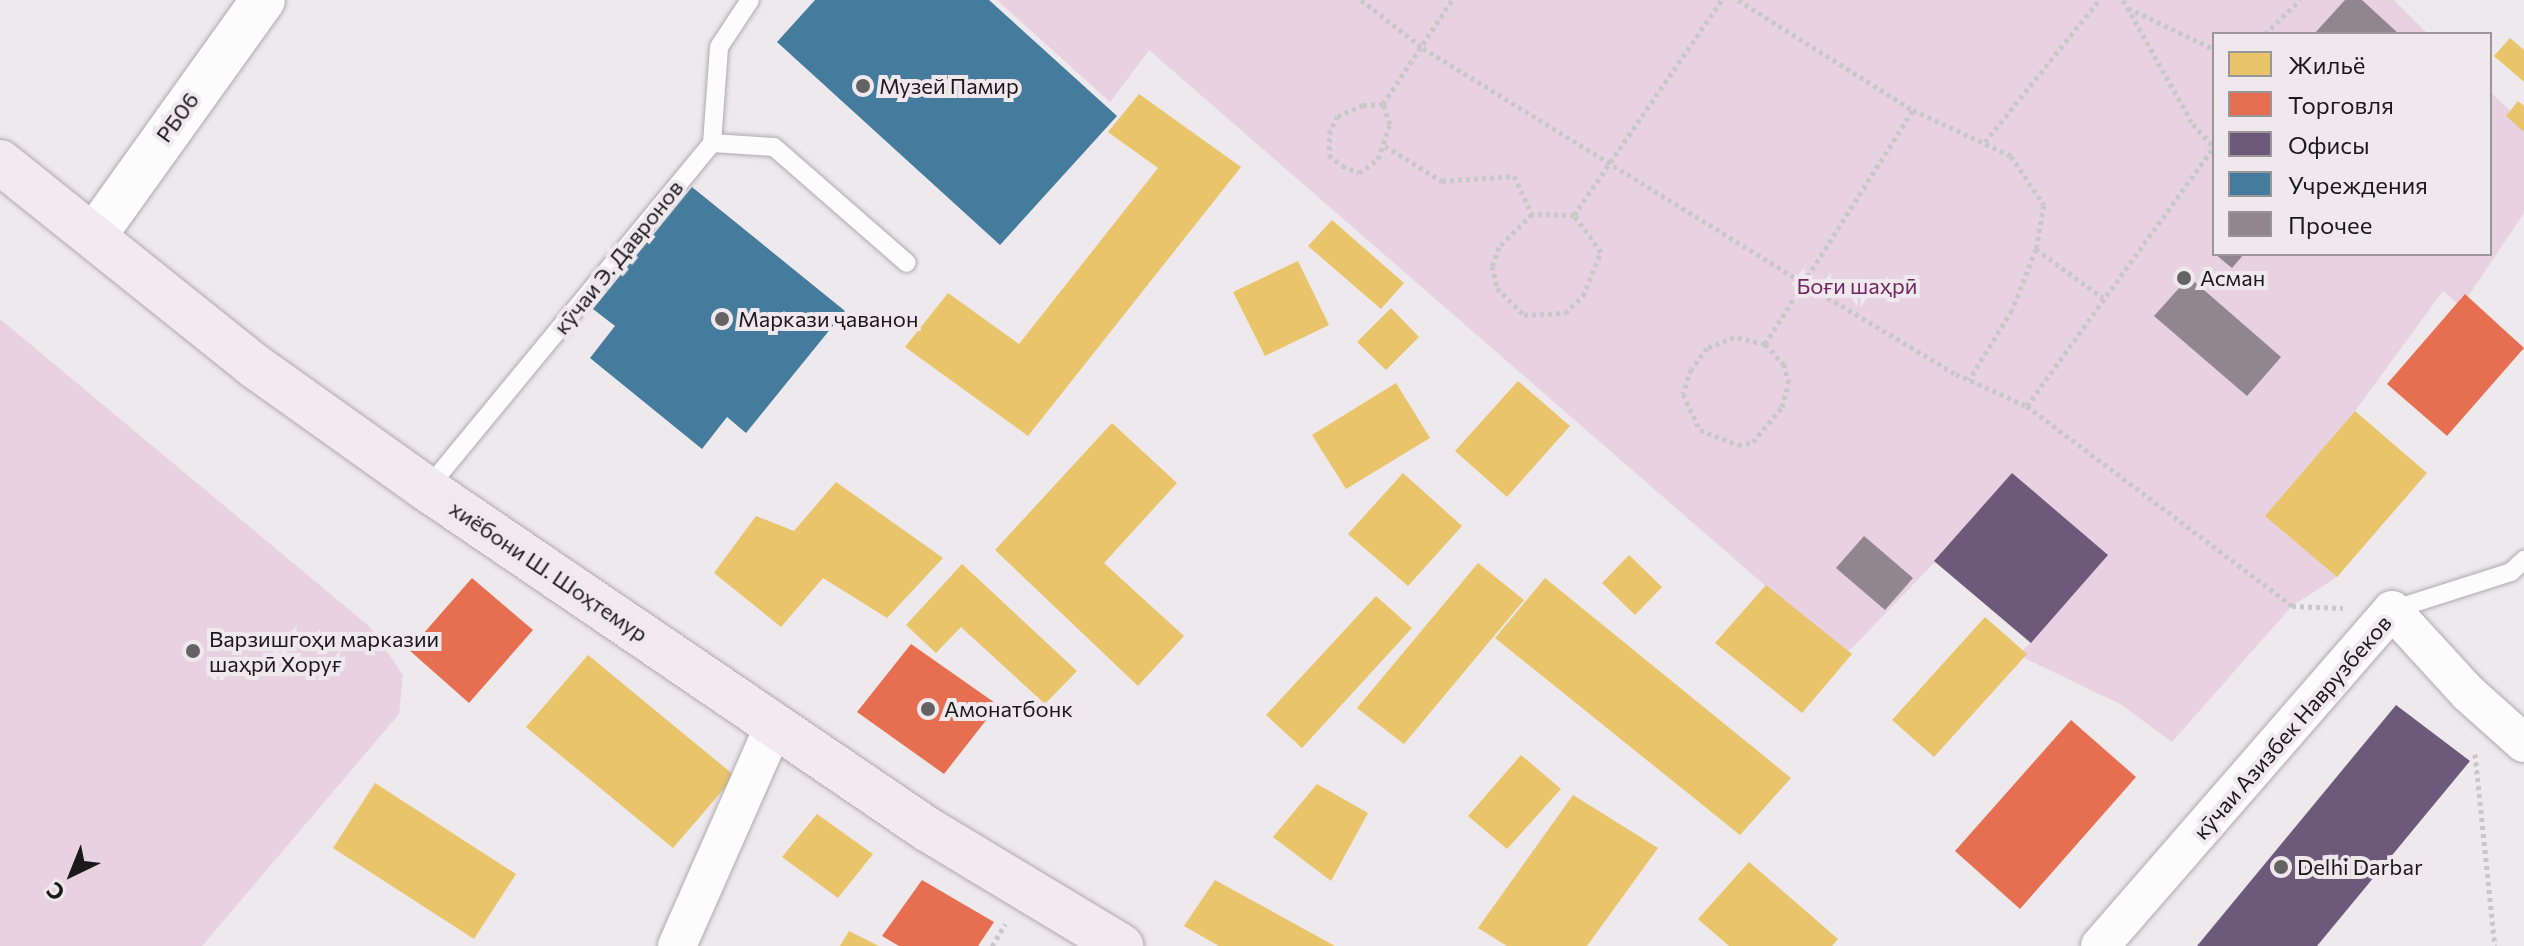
<!DOCTYPE html>
<html>
<head>
<meta charset="utf-8">
<style>
	body { margin:0 }
	#map { position:relative; width:2524px; height:946px; overflow:hidden; background:#eee9ec; font-family:Commissioner,sans-serif }
	div>[style] { position:absolute }
	.green>* { inset:0; background:#e8d1e0 }
	.homes>* { inset:0; background:#e9c46a }
	.shops>* { inset:0; background:#e76f51 }
	.offices>* { inset:0; background:#6d597a }
	.public>* { inset:0; background:#457b9d }
	.building>* { inset:0; background:#91858e }
	.path>* { height:5px; margin-top:-2.5px; transform-origin:0; background:repeating-linear-gradient(90deg,#c9c8c9 0 4px,transparent 0 8px) }
	.roads { filter:drop-shadow(0 0 2px #aeaaad) drop-shadow(0 0 2px #aeaaad) }
	.service>* { height:18px; margin:-9px; padding:0 9px; transform-origin:9px; border-radius:9px; background:#fcfcfc }
	.minor>* { height:38px; margin:-19px; padding:0 19px; transform-origin:19px; border-radius:19px; background:#fcfcfc }
	.secondary>* { height:44px; margin:-22px; padding:0 22px; transform-origin:22px; border-radius:22px; background:#fcfcfc }
	.primary>* { height:44px; margin:-22px; padding:0 22px; transform-origin:22px; border-radius:22px; background:#f2eaf0 }
	.dots>* { width:22px; height:22px; translate:-50% -50%; box-sizing:border-box; border:4px solid #efe8ec; border-radius:50% }
	span { translate:-50% -50%; white-space:nowrap; text-align:center; line-height:1.15; -webkit-text-stroke:8px #efe8ec; paint-order:stroke }
	.poi-label { font-size:22px; color:#1b191a }
	.left { translate:0 -50%; text-align:left }
	.street-label { font-size:22px; color:#1b191a }
	.park-label { font-size:22px; color:#712860 }
	.legend { position:absolute; left:2212px; top:32px; width:280px; height:224px; box-sizing:border-box; background:#efe8ec; border:2px solid #9a9598; margin:0; padding:10px 14px; list-style:none; font-size:24px; color:#1b191a }
	.legend li { display:flex; align-items:center; gap:16px; height:40px }
	.legend b { width:40px; border:2px solid #9a9598 }
	.north { position:absolute; left:32px; top:834px; width:80px; height:80px; -webkit-text-stroke:6px #efe8ec; paint-order:stroke; rotate:223deg; font-size:22px; font-weight:700; line-height:32px; text-align:center; color:#1b191a }
	.north::after { content:''; display:block; margin:auto; width:28px; height:36px; background:#1b191a; clip-path:polygon(50% 0,100% 100%,50% 72%,0 100%) }
</style>
</head>
<body>
<div id="map">
	<div class="green">
		<i style="clip-path:polygon(997px 0,2394px 0,2428px 34px,2214px 34px,2214px 254px,2490px 254px,2490px 92px,2524px 123px,2524px 213px,2461px 307px,2443px 291px,2355px 411px,2266px 515px,2337px 577px,2292px 606px,2172px 742px,2120px 704px,2018px 655px,2030px 643px,1935px 562px,1845px 655px,1149px 50px,1110px 102px)"></i>
		<i style="clip-path:polygon(0 319px,370px 627px,403px 675px,399px 714px,202px 946px,0 946px)"></i>
	</div>
	<div class="homes">
		<i style="clip-path:polygon(2510px 38px,2524px 50px,2524px 82px,2494px 56px)"></i>
		<i style="clip-path:polygon(1139px 94px,1241px 167px,1028px 436px,905px 347px,948px 293px,1019px 344px,1158px 168px,1108px 132px)"></i>
		<i style="clip-path:polygon(2518px 101px,2524px 106px,2524px 132px,2506px 116px)"></i>
		<i style="clip-path:polygon(1332px 220px,1404px 283px,1381px 309px,1308px 246px)"></i>
		<i style="clip-path:polygon(1298px 261px,1329px 325px,1265px 356px,1233px 292px)"></i>
		<i style="clip-path:polygon(1391px 308px,1419px 337px,1386px 370px,1357px 342px)"></i>
		<i style="clip-path:polygon(1518px 381px,1570px 426px,1507px 497px,1455px 451px)"></i>
		<i style="clip-path:polygon(1396px 383px,1430px 438px,1346px 489px,1312px 435px)"></i>
		<i style="clip-path:polygon(2355px 411px,2427px 473px,2337px 577px,2265px 516px)"></i>
		<i style="clip-path:polygon(1112px 423px,1177px 483px,1104px 563px,1184px 636px,1138px 686px,995px 550px)"></i>
		<i style="clip-path:polygon(1403px 473px,1462px 526px,1408px 586px,1348px 534px)"></i>
		<i style="clip-path:polygon(836px 482px,943px 558px,887px 618px,823px 578px,781px 627px,714px 573px,756px 516px,794px 531px)"></i>
		<i style="clip-path:polygon(1629px 555px,1662px 587px,1635px 615px,1602px 583px)"></i>
		<i style="clip-path:polygon(1478px 563px,1524px 600px,1404px 744px,1357px 708px)"></i>
		<i style="clip-path:polygon(962px 564px,1077px 671px,1045px 704px,961px 627px,936px 653px,906px 625px)"></i>
		<i style="clip-path:polygon(1545px 578px,1791px 778px,1740px 835px,1495px 638px)"></i>
		<i style="clip-path:polygon(1766px 585px,1852px 654px,1802px 713px,1715px 643px)"></i>
		<i style="clip-path:polygon(1376px 596px,1412px 628px,1302px 748px,1266px 715px)"></i>
		<i style="clip-path:polygon(1985px 617px,2027px 654px,1934px 757px,1892px 720px)"></i>
		<i style="clip-path:polygon(588px 655px,735px 776px,673px 848px,526px 727px)"></i>
		<i style="clip-path:polygon(1521px 755px,1561px 789px,1507px 849px,1468px 816px)"></i>
		<i style="clip-path:polygon(375px 783px,516px 874px,474px 939px,333px 848px)"></i>
		<i style="clip-path:polygon(1317px 784px,1368px 813px,1331px 881px,1273px 837px)"></i>
		<i style="clip-path:polygon(1573px 795px,1658px 848px,1587px 946px,1507px 946px,1478px 928px)"></i>
		<i style="clip-path:polygon(817px 814px,873px 854px,838px 898px,782px 857px)"></i>
		<i style="clip-path:polygon(1749px 862px,1838px 939px,1832px 946px,1729px 946px,1698px 919px)"></i>
		<i style="clip-path:polygon(1215px 880px,1335px 946px,1219px 946px,1184px 926px)"></i>
		<i style="clip-path:polygon(849px 931px,879px 946px,840px 946px)"></i>
	</div>
	<div class="shops">
		<i style="clip-path:polygon(2465px 294px,2524px 348px,2447px 436px,2387px 384px)"></i>
		<i style="clip-path:polygon(472px 578px,533px 630px,469px 703px,409px 650px)"></i>
		<i style="clip-path:polygon(911px 644px,998px 705px,944px 774px,857px 712px)"></i>
		<i style="clip-path:polygon(2071px 720px,2136px 777px,2020px 909px,1955px 851px)"></i>
		<i style="clip-path:polygon(922px 880px,994px 922px,978px 946px,899px 946px,882px 936px)"></i>
	</div>
	<div class="offices">
		<i style="clip-path:polygon(2012px 473px,2108px 555px,2031px 643px,1934px 561px)"></i>
		<i style="clip-path:polygon(2396px 705px,2470px 761px,2317px 946px,2197px 946px)"></i>
	</div>
	<div class="public">
		<i style="clip-path:polygon(815px 0,989px 0,1117px 116px,1000px 245px,777px 42px)"></i>
		<i style="clip-path:polygon(692px 187px,845px 311px,746px 433px,727px 417px,702px 449px,590px 358px,615px 326px,593px 309px)"></i>
	</div>
	<div class="building">
		<i style="clip-path:polygon(2345px 0,2362px 0,2399px 34px,2314px 34px)"></i>
		<i style="clip-path:polygon(2215px 254px,2244px 254px,2232px 268px)"></i>
		<i style="clip-path:polygon(2189px 277px,2281px 357px,2247px 396px,2154px 316px)"></i>
		<i style="clip-path:polygon(1864px 536px,1913px 578px,1885px 610px,1836px 568px)"></i>
	</div>
	<div class="path">
		<i style="left:1361px;top:0;width:78px;rotate:37.7deg"></i>
		<i style="left:1423px;top:48px;width:451px;rotate:31.7deg"></i>
		<i style="left:1807px;top:285px;width:174px;rotate:30.9deg"></i>
		<i style="left:1956px;top:374px;width:78px;rotate:24.3deg"></i>
		<i style="left:2027px;top:406px;width:332px;rotate:37deg"></i>
		<i style="left:2292px;top:606px;width:51px;rotate:2.2deg"></i>
		<i style="left:1738px;top:0;width:207px;rotate:32.2deg"></i>
		<i style="left:1913px;top:110px;width:108px;rotate:25.1deg"></i>
		<i style="left:2011px;top:156px;width:59px;rotate:56deg"></i>
		<i style="left:2044px;top:205px;width:45px;rotate:100.3deg"></i>
		<i style="left:2036px;top:249px;width:66px;rotate:111.5deg"></i>
		<i style="left:2012px;top:310px;width:82px;rotate:121.6deg"></i>
		<i style="left:2123px;top:0;width:142px;rotate:60.6deg"></i>
		<i style="left:2193px;top:124px;width:31px;rotate:48deg"></i>
		<i style="left:2128px;top:8px;width:95px;rotate:25.5deg"></i>
		<i style="left:2265px;top:34px;width:49px;rotate:-44.2deg"></i>
		<i style="left:1383px;top:104px;width:20px;rotate:177deg"></i>
		<i style="left:1363px;top:105px;width:27px;rotate:156deg"></i>
		<i style="left:1338px;top:116px;width:16px;rotate:120deg"></i>
		<i style="left:1330px;top:130px;width:25px;rotate:92deg"></i>
		<i style="left:1329px;top:155px;width:17px;rotate:40deg"></i>
		<i style="left:1342px;top:166px;width:18px;rotate:22deg"></i>
		<i style="left:1359px;top:173px;width:24px;rotate:-36deg"></i>
		<i style="left:1378px;top:159px;width:37px;rotate:-71deg"></i>
		<i style="left:1390px;top:124px;width:21px;rotate:-109deg"></i>
		<i style="left:1383px;top:104px;width:125px;rotate:-56.4deg"></i>
		<i style="left:1985px;top:142px;width:182px;rotate:-51.2deg"></i>
		<i style="left:1385px;top:146px;width:67px;rotate:31.6deg"></i>
		<i style="left:1442px;top:181px;width:72px;rotate:-4deg"></i>
		<i style="left:1514px;top:176px;width:42px;rotate:64.7deg"></i>
		<i style="left:1574px;top:215px;width:42px;rotate:-178.6deg"></i>
		<i style="left:1532px;top:214px;width:47px;rotate:135deg"></i>
		<i style="left:1499px;top:247px;width:20px;rotate:110deg"></i>
		<i style="left:1492px;top:266px;width:23px;rotate:77deg"></i>
		<i style="left:1497px;top:288px;width:38px;rotate:45deg"></i>
		<i style="left:1524px;top:315px;width:41px;rotate:-2.8deg"></i>
		<i style="left:1565px;top:313px;width:25px;rotate:-43deg"></i>
		<i style="left:1583px;top:296px;width:48px;rotate:-67.8deg"></i>
		<i style="left:1601px;top:252px;width:46px;rotate:-126.1deg"></i>
		<i style="left:1574px;top:215px;width:261px;rotate:-55.5deg"></i>
		<i style="left:2036px;top:249px;width:83px;rotate:36.2deg"></i>
		<i style="left:1765px;top:344px;width:32px;rotate:-167deg"></i>
		<i style="left:1734px;top:337px;width:29px;rotate:158deg"></i>
		<i style="left:1707px;top:348px;width:26px;rotate:127deg"></i>
		<i style="left:1691px;top:369px;width:26px;rotate:108deg"></i>
		<i style="left:1683px;top:394px;width:40px;rotate:65deg"></i>
		<i style="left:1700px;top:430px;width:41px;rotate:21.5deg"></i>
		<i style="left:1738px;top:445px;width:15px;rotate:-11deg"></i>
		<i style="left:1753px;top:442px;width:45px;rotate:-50.4deg"></i>
		<i style="left:1782px;top:407px;width:25px;rotate:-74deg"></i>
		<i style="left:1789px;top:383px;width:19px;rotate:-106deg"></i>
		<i style="left:1784px;top:365px;width:28px;rotate:-132deg"></i>
		<i style="left:1765px;top:344px;width:277px;rotate:-57.7deg"></i>
		<i style="left:2027px;top:406px;width:319px;rotate:-54.2deg"></i>
		<i style="left:2475px;top:754px;width:193px;rotate:84.1deg"></i>
		<i style="left:992px;top:946px;width:26px;rotate:-59deg"></i>
	</div>
	<div class="roads">
		<div class="service">
			<i style="left:712px;top:143px;width:62px;rotate:3.7deg"></i>
			<i style="left:774px;top:147px;width:176px;rotate:41.1deg"></i>
			<i style="left:427px;top:489px;width:448px;rotate:-50.5deg"></i>
			<i style="left:712px;top:143px;width:96px;rotate:-85.8deg"></i>
			<i style="left:719px;top:47px;width:56px;rotate:-56.6deg"></i>
			<i style="left:2392px;top:610px;width:125px;rotate:-17.7deg"></i>
			<i style="left:2511px;top:572px;width:18px;rotate:-43deg"></i>
		</div>
		<div class="minor">
			<i style="left:677px;top:946px;width:243px;rotate:-66.2deg"></i>
			<i style="left:2100px;top:946px;width:445px;rotate:-49deg"></i>
			<i style="left:2392px;top:610px;width:113px;rotate:47.5deg"></i>
			<i style="left:2468px;top:693px;width:75px;rotate:41.8deg"></i>
		</div>
		<div class="secondary">
			<i style="left:94px;top:236px;width:290px;rotate:-54.4deg"></i>
		</div>
		<div class="primary">
			<i style="left:0;top:162px;width:328px;rotate:38.7deg"></i>
			<i style="left:256px;top:367px;width:210px;rotate:35.5deg"></i>
			<i style="left:427px;top:489px;width:605px;rotate:34.22deg"></i>
			<i style="left:927px;top:829px;width:227px;rotate:31.1deg"></i>
		</div>
	</div>
	<div class="dots">
		<i style="left:863px;top:86px;background:#656264"></i>
		<i style="left:2184px;top:278px;background:#656264"></i>
		<i style="left:722px;top:319px;background:#656264"></i>
		<i style="left:193px;top:651px;background:#656264"></i>
		<i style="left:928px;top:709px;background:#656264"></i>
		<i style="left:2281px;top:867px;background:#656264"></i>
	</div>
	<div class="poi-label">
		<span class="left" style="left:879px;top:86px">Музей Памир</span>
		<span class="left" style="left:2200px;top:278px">Асман</span>
		<span class="left" style="left:738px;top:319px">Маркази ҷаванон</span>
		<span class="left" style="left:209px;top:651px">Варзишгоҳи марказии<br>шаҳрӣ Хоруғ</span>
		<span class="left" style="left:944px;top:709px">Амонатбонк</span>
		<span class="left" style="left:2297px;top:867px">Delhi Darbar</span>
	</div>
	<div class="street-label">
		<span style="left:177px;top:117px;rotate:-54deg">РБ06</span>
		<span style="left:618px;top:257px;rotate:-51deg">кӯчаи Э. Давронов</span>
		<span style="left:549px;top:571px;rotate:34deg">хиёбони Ш. Шоҳтемур</span>
		<span style="left:2292px;top:727px;rotate:-49deg">кӯчаи Азизбек Наврузбеков</span>
	</div>
	<div class="park-label">
		<span style="left:1857px;top:286px">Боғи шаҳрӣ</span>
	</div>
	<ul class="legend">
	<li><b style="height:22px;background:#e9c46a"></b>Жильё</li>
	<li><b style="height:22px;background:#e76f51"></b>Торговля</li>
	<li><b style="height:22px;background:#6d597a"></b>Офисы</li>
	<li><b style="height:22px;background:#457b9d"></b>Учреждения</li>
	<li><b style="height:22px;background:#91858e"></b>Прочее</li>
	</ul>
	<div class="north">С</div>
</div>
</body>
</html>
